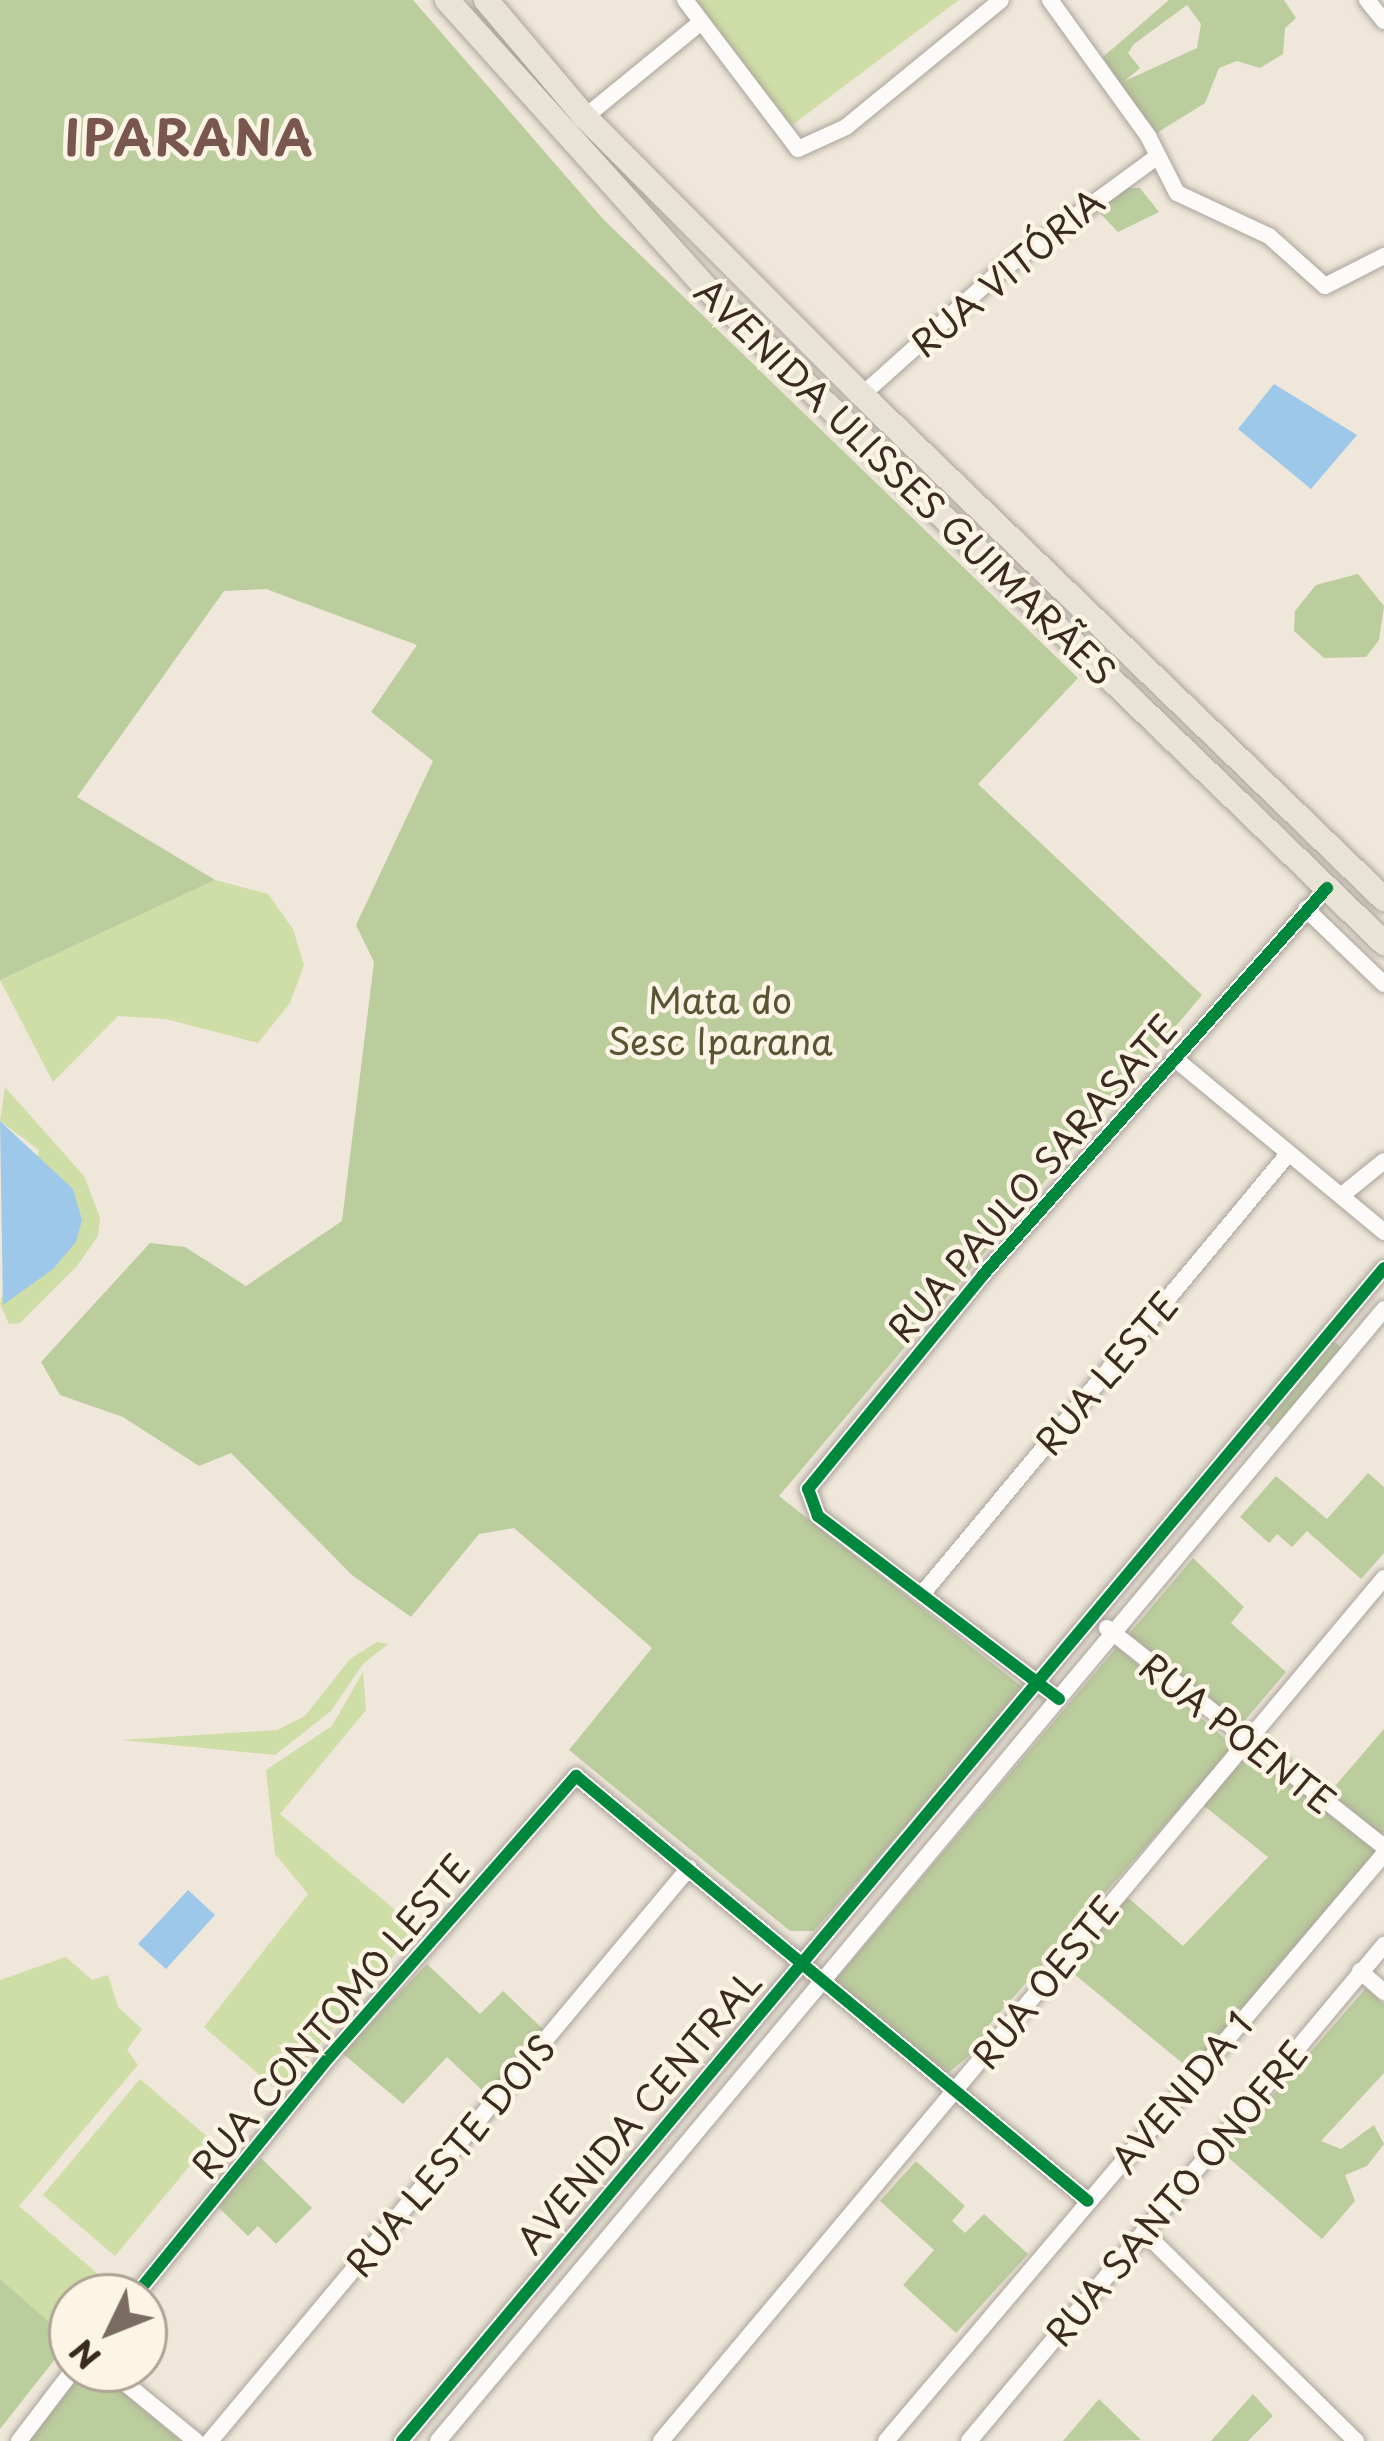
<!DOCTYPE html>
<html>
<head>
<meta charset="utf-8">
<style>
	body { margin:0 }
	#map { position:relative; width:1384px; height:2441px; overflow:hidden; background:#efe7da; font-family:"Playpen Sans",sans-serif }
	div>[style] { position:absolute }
	.green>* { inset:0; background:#cfdda6 }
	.forest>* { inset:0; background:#bbcc9d }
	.water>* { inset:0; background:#9ec8e9 }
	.roads { filter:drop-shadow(0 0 3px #aba49b) drop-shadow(0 0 3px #aba49b) }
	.street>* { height:16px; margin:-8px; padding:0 8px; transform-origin:8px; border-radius:8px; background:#fdfbf9 }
	.primary>* { height:24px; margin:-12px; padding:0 12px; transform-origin:12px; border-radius:12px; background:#e9e2d6 }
	.cycleway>* { height:12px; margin:-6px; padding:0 6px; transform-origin:6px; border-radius:6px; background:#00873e }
	span { translate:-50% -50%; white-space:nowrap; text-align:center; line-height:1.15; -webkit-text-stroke:9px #fcf5e5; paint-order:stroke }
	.street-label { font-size:36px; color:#3b2a1e }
	.park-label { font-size:36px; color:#5a5435 }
	.district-label { font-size:48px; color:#79574f; font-weight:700; letter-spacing:3px }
	.north { position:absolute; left:48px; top:2273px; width:120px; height:120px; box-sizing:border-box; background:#fcf5e5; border:3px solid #afa495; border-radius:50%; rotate:227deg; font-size:33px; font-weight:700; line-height:48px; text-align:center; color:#3b2a1e }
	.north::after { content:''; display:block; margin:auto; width:42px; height:54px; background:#7a6c60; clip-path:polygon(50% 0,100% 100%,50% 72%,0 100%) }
</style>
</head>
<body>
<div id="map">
	<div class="green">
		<i style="clip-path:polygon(696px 0,959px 0,791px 126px)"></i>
		<i style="clip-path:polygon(215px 880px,268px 894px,293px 929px,304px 965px,290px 1003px,258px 1043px,166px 1019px,118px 1016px,53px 1082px,0 980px)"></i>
		<i style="clip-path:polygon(5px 1087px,84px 1176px,100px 1218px,98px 1236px,77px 1266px,20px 1323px,9px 1324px,0 1304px,39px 1150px,0 1121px)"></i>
		<i style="clip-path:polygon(377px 1642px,388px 1644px,363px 1664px,331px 1711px,275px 1755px,122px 1740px,277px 1730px,305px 1716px,350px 1659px)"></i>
		<i style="clip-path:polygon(363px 1672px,366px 1710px,280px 1814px,417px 1928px,279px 2092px,204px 2027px,308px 1894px,275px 1854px,266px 1770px,332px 1726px)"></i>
		<i style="clip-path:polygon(66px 1957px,92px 1980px,108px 1975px,118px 2007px,142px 2029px,127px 2050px,138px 2065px,19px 2206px,114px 2288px,106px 2297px,72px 2297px,70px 2340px,0 2279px,0 1980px)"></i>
		<i style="clip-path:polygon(140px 2079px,211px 2140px,115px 2256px,43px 2195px)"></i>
	</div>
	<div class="forest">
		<i style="clip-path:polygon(0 0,413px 0,603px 219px,1078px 678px,978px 784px,1202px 995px,779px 1496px,1025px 1689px,814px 1931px,790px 1931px,569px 1750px,652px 1648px,514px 1528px,479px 1534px,411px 1617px,352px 1575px,231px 1453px,199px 1466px,123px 1417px,60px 1395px,41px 1362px,150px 1243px,185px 1247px,246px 1286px,342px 1221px,374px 962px,356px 925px,433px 761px,371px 712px,417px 645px,266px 589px,224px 591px,77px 797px,215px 880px,0 980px)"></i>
		<i style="clip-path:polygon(evenodd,1169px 0,1284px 0,1296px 18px,1285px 28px,1283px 54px,1260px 68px,1237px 61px,1219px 68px,1205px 103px,1152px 136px,1103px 57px,1169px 0,1187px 5px,1201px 24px,1197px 48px,1125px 81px,1140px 68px,1128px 53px,1134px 44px,1187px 5px)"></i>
		<i style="clip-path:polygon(1109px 187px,1140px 188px,1159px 212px,1118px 232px,1091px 204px)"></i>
		<i style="clip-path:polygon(1358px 574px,1384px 606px,1379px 640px,1366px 657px,1324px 658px,1294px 631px,1295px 611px,1316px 585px)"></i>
		<i style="clip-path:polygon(1331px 1339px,1347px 1352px,1279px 1435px,1263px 1421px)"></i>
		<i style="clip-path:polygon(1368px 1473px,1384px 1487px,1384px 1553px,1361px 1579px,1307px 1531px,1292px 1547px,1277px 1534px,1269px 1543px,1240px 1517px,1276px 1476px,1327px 1519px)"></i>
		<i style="clip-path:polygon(1193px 1558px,1244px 1607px,1231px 1623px,1286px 1672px,1241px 1725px,1129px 1634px)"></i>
		<i style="clip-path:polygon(1117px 1647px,1234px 1746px,989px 2025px,989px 2039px,947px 2074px,835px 1980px)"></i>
		<i style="clip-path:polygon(1384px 1729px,1384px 1832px,1377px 1840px,1324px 1799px)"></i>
		<i style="clip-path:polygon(1249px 1752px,1380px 1853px,1192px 2071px,1062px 1964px,1123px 1893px,1183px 1946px,1268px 1857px,1203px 1805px)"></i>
		<i style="clip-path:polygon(427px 1964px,480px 2014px,503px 1991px,545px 2031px,486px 2094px,447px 2057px,403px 2104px,342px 2053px)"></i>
		<i style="clip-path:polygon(1366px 1988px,1384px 2004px,1384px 2073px,1321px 2141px,1341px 2149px,1374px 2125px,1384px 2144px,1367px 2166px,1345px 2175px,1355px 2201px,1322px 2239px,1223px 2153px)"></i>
		<i style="clip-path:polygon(261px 2158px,312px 2208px,276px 2244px,258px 2226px,248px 2236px,216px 2205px)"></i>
		<i style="clip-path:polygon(916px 2161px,965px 2206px,952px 2221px,965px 2233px,984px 2214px,1028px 2254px,956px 2333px,903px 2285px,934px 2250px,880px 2201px)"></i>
		<i style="clip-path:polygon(0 2279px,70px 2340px,0 2429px)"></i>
		<i style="clip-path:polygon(76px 2369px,95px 2369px,181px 2441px,26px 2441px)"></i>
		<i style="clip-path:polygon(1253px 2394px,1273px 2416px,1248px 2441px,1211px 2441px)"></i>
		<i style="clip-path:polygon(1099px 2399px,1141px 2440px,1063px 2441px)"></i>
	</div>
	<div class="water">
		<i style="clip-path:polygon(1274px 384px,1357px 435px,1311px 489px,1238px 429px)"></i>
		<i style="clip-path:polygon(0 1121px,73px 1189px,82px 1220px,76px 1242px,53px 1269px,3px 1305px)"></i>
		<i style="clip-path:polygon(188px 1890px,215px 1915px,166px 1969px,138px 1944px)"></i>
	</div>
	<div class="roads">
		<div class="street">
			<i style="left:685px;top:0;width:187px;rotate:52.8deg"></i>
			<i style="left:798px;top:149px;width:53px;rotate:-24.6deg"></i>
			<i style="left:846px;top:127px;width:200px;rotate:-39.3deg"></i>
			<i style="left:1050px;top:0;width:168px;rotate:54.2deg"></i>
			<i style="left:1148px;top:136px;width:64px;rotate:63deg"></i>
			<i style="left:1177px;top:193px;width:102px;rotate:25.1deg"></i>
			<i style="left:1269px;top:236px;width:75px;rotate:41.8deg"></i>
			<i style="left:1325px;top:286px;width:66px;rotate:-27deg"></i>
			<i style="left:1367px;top:0;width:27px;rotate:51deg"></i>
			<i style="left:585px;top:117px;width:150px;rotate:-39.3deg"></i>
			<i style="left:862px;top:395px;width:183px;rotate:-41.9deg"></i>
			<i style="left:998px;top:273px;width:198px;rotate:-36.2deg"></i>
			<i style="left:1306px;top:909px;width:108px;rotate:43.9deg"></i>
			<i style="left:1174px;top:1058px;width:273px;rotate:39.6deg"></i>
			<i style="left:1341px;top:1196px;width:55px;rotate:-39.1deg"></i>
			<i style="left:923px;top:1593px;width:572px;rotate:-50.25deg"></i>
			<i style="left:1107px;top:1628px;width:353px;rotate:38.3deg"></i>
			<i style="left:1059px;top:1699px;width:303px;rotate:-142.8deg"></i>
			<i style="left:818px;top:1516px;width:29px;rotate:-110deg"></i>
			<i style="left:808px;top:1489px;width:276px;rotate:-50.7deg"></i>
			<i style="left:983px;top:1275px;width:518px;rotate:-48.37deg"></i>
			<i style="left:1360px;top:1971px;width:32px;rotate:41deg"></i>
			<i style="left:1146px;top:2234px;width:295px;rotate:44.6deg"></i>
			<i style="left:134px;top:2297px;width:311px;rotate:-50.9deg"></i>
			<i style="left:330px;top:2056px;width:373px;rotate:-48.7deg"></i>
			<i style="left:576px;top:1776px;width:665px;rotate:39.7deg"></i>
			<i style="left:108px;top:2369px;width:114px;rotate:39.3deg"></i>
			<i style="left:19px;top:2441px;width:91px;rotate:-52.6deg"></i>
			<i style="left:210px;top:2441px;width:747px;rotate:-50.11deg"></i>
			<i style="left:402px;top:2441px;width:1530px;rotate:-50.06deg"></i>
			<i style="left:438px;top:2441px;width:1475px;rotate:-50.11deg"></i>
			<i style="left:661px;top:2441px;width:1126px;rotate:-50.04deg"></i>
			<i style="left:886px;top:2441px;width:770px;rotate:-49.69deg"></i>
			<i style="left:969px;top:2441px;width:647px;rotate:-50.08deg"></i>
		</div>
		<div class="primary">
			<i style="left:447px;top:0;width:387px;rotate:48deg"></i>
			<i style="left:706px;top:288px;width:943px;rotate:44.01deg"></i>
			<i style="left:486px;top:0;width:153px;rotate:49.8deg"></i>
			<i style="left:585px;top:117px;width:392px;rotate:45.1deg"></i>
			<i style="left:862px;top:395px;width:726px;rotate:43.99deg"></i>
		</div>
	</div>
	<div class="cycleway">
		<i style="left:1059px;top:1699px;width:303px;rotate:-142.8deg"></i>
		<i style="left:818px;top:1516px;width:29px;rotate:-110deg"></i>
		<i style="left:808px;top:1489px;width:276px;rotate:-50.7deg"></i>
		<i style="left:983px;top:1275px;width:518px;rotate:-48.37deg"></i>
		<i style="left:134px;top:2297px;width:311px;rotate:-50.9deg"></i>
		<i style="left:330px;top:2056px;width:373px;rotate:-48.7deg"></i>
		<i style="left:576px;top:1776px;width:665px;rotate:39.7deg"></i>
		<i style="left:402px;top:2441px;width:1530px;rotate:-50.06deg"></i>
	</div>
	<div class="street-label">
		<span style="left:1007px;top:272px;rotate:-40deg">RUA VITÓRIA</span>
		<span style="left:906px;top:481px;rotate:44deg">AVENIDA ULISSES GUIMARÃES</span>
		<span style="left:1032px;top:1178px;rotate:-49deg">RUA PAULO SARASATE</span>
		<span style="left:1106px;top:1373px;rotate:-50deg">RUA LESTE</span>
		<span style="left:1238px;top:1733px;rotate:38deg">RUA POENTE</span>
		<span style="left:1045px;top:1982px;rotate:-51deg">RUA OESTE</span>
		<span style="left:330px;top:2016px;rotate:-50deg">RUA CONTOMO LESTE</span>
		<span style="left:1181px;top:2092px;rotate:-50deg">AVENIDA 1</span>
		<span style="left:638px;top:2111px;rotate:-50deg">AVENIDA CENTRAL</span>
		<span style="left:450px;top:2155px;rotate:-50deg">RUA LESTE DOIS</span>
		<span style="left:1176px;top:2193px;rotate:-50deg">RUA SANTO ONOFRE</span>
	</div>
	<div class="park-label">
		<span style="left:720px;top:1020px">Mata do<br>Sesc Iparana</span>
	</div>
	<div class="district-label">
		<span style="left:190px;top:137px">IPARANA</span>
	</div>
	<div class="north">N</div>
</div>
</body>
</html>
